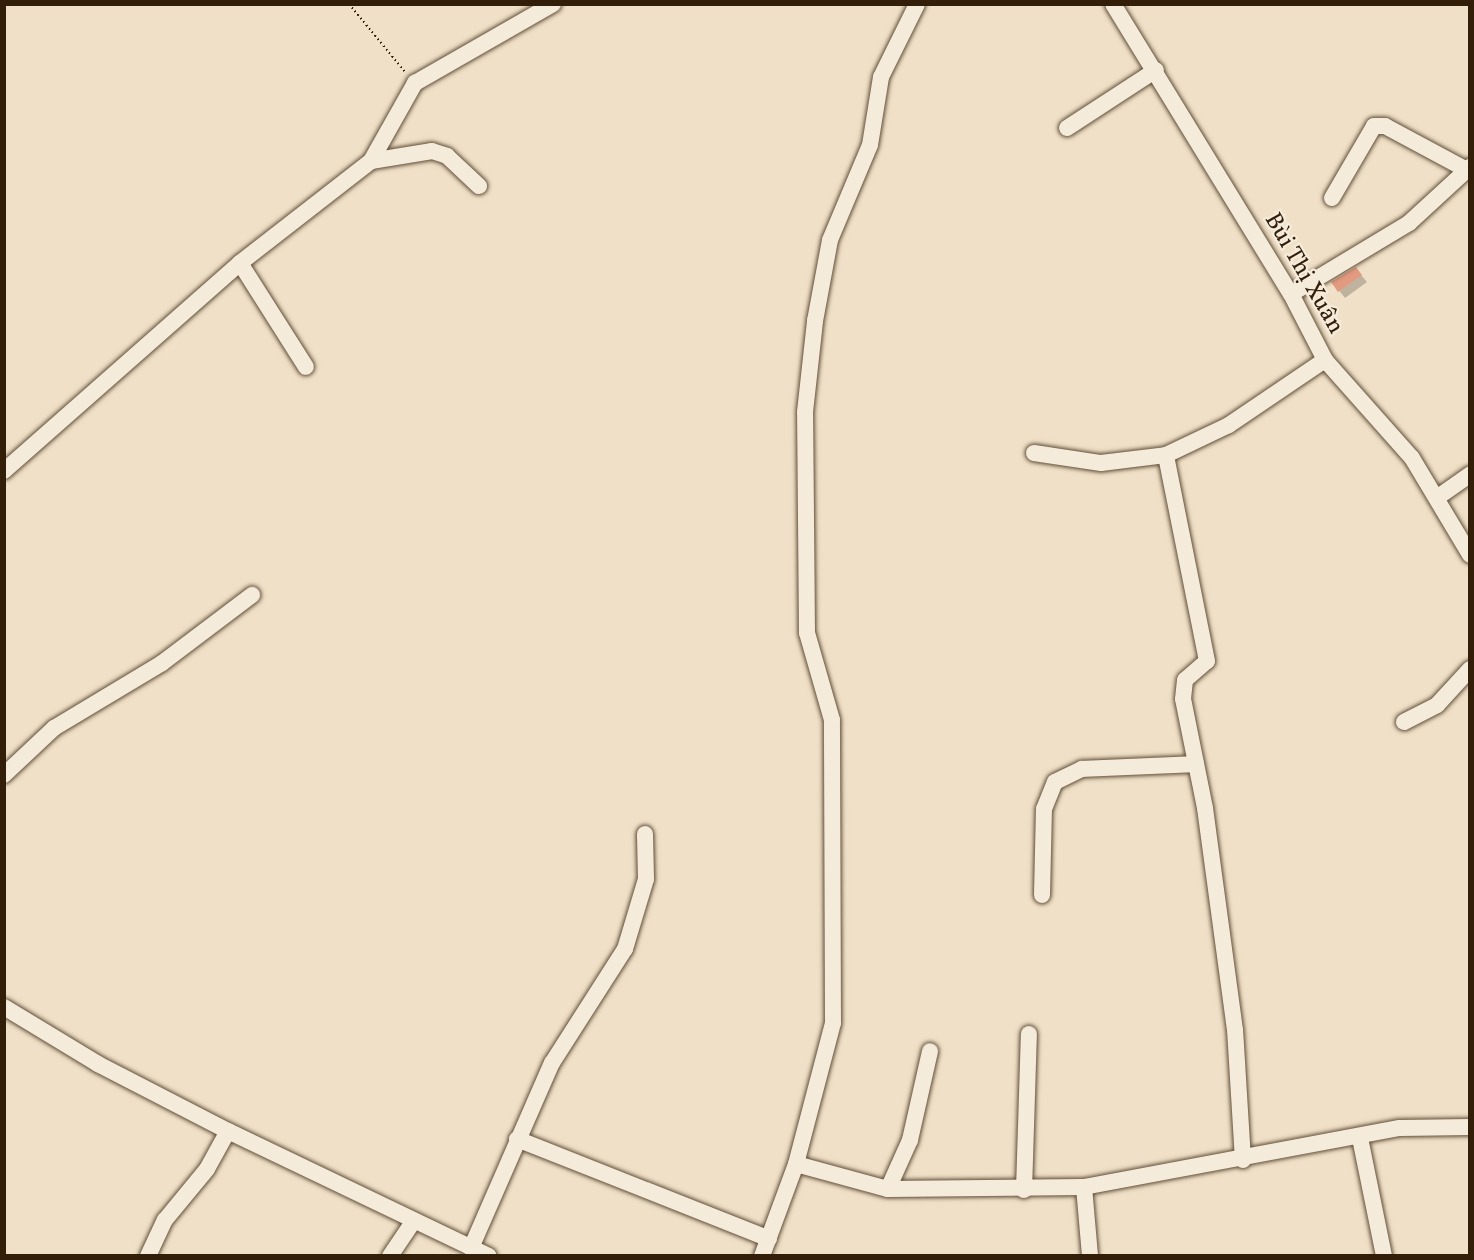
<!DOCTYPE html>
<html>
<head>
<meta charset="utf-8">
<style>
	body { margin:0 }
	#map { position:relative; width:1474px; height:1260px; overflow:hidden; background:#efe0c7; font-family:Vollkorn,serif }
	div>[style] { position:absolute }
	.shadow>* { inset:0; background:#0003 }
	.building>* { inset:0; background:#e29a80 }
	.path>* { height:2px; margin-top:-1px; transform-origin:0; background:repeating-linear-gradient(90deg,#321e09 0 1.5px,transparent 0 4.5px) }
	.roads { filter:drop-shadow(0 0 2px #614e38) drop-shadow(0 0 2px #614e38) }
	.minor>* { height:16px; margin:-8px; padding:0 8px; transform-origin:8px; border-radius:8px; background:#f5ebdb }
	span { translate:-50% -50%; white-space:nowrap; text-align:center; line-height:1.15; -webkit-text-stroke:4.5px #f5ebdb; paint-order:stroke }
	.street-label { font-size:24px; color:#321e09 }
	.frame { position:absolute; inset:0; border:6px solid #321e09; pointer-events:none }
</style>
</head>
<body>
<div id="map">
	<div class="shadow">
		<i style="clip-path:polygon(1356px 269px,1367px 282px,1345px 298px,1333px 283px)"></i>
	</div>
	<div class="building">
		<i style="clip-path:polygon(1356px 267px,1362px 275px,1338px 292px,1331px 282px)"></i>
	</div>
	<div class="path">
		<i style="left:349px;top:4px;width:88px;rotate:50.5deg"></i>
	</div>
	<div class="roads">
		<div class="minor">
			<i style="left:1113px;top:4px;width:340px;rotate:58.5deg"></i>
			<i style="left:1291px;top:294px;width:74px;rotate:62.7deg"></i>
			<i style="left:1325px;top:360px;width:131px;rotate:48.4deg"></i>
			<i style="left:1412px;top:458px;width:113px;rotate:59.1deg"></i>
			<i style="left:1067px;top:128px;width:106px;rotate:-33.1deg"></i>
			<i style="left:371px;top:161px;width:62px;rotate:-9.3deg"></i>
			<i style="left:432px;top:151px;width:16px;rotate:18deg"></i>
			<i style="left:447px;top:156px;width:44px;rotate:43.2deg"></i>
			<i style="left:1332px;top:198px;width:83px;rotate:-59.7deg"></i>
			<i style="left:1374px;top:126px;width:11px"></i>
			<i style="left:1385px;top:126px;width:93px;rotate:28.2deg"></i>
			<i style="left:240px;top:263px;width:123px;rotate:57.6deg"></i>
			<i style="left:1291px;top:294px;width:138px;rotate:-31deg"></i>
			<i style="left:1409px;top:223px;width:83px;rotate:-42.6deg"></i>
			<i style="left:1034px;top:453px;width:68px;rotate:8.5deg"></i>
			<i style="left:1101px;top:463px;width:65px;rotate:-7deg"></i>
			<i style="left:4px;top:471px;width:315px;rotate:-41.4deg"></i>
			<i style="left:240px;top:263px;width:166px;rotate:-37.9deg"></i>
			<i style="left:371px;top:161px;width:90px;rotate:-60.6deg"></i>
			<i style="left:415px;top:83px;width:159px;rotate:-29.8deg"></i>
			<i style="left:1438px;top:497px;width:39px;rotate:-35deg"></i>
			<i style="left:1404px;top:722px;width:37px;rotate:-27deg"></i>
			<i style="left:1437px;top:705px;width:49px;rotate:-47.5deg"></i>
			<i style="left:4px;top:775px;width:69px;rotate:-43.2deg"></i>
			<i style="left:54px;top:728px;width:126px;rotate:-31deg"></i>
			<i style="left:162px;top:663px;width:113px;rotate:-37.1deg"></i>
			<i style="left:1042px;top:895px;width:86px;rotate:-88.7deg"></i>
			<i style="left:1044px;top:809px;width:29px;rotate:-68deg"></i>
			<i style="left:1055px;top:782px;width:30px;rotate:-26deg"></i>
			<i style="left:1082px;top:769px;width:114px;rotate:-2.5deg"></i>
			<i style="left:4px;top:1007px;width:110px;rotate:31.2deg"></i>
			<i style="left:98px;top:1064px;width:146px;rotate:27.3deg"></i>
			<i style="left:228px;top:1131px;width:289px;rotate:25.6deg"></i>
			<i style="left:1360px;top:1138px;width:120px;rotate:78.5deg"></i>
			<i style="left:517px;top:1139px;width:271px;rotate:21.6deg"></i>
			<i style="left:1243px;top:1160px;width:130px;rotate:-93.5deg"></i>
			<i style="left:1235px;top:1030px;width:224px;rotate:-97.7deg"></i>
			<i style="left:1205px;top:808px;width:111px;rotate:-101.4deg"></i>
			<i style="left:1183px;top:699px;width:19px;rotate:-84deg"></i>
			<i style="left:1185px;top:680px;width:29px;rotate:-41deg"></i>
			<i style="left:1207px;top:661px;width:210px;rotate:-101.3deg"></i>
			<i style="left:1166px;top:455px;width:70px;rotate:-25.5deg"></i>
			<i style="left:1229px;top:425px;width:116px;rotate:-34.1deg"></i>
			<i style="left:796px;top:1164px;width:95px;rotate:15.2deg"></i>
			<i style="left:888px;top:1189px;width:196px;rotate:-0.6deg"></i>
			<i style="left:1084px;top:1187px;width:321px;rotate:-10.6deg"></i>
			<i style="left:1400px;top:1128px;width:70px;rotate:-0.8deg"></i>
			<i style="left:1084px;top:1187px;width:69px;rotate:85deg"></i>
			<i style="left:888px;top:1189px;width:54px;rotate:-65.8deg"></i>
			<i style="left:910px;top:1140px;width:91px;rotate:-77.3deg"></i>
			<i style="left:1024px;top:1190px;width:156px;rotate:-88.2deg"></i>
			<i style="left:471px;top:1248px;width:202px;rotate:-66.4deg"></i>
			<i style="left:552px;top:1063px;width:135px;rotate:-57.4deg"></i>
			<i style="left:625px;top:949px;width:73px;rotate:-73.3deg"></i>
			<i style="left:646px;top:879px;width:45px;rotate:-91.3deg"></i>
			<i style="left:148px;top:1256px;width:40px;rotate:-65deg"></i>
			<i style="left:165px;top:1220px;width:66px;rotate:-50.5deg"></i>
			<i style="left:207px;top:1169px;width:43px;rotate:-61.1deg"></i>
			<i style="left:390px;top:1256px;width:41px;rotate:-55.9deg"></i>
			<i style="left:762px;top:1256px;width:98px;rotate:-69.7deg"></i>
			<i style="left:796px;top:1164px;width:146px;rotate:-75.3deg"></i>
			<i style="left:833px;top:1023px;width:303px;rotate:-90.2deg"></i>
			<i style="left:832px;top:720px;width:91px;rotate:-106deg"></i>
			<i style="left:807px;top:633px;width:221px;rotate:-90.5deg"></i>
			<i style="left:805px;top:412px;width:92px;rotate:-83.7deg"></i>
			<i style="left:815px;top:321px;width:82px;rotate:-79.5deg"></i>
			<i style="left:830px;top:240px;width:103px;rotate:-67.2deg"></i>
			<i style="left:870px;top:145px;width:69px;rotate:-80.8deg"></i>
			<i style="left:881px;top:77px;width:81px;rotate:-63.7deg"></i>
		</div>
	</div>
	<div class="street-label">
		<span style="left:1303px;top:274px;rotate:60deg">Bùi Thị Xuân</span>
	</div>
	<div class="frame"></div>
</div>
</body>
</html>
